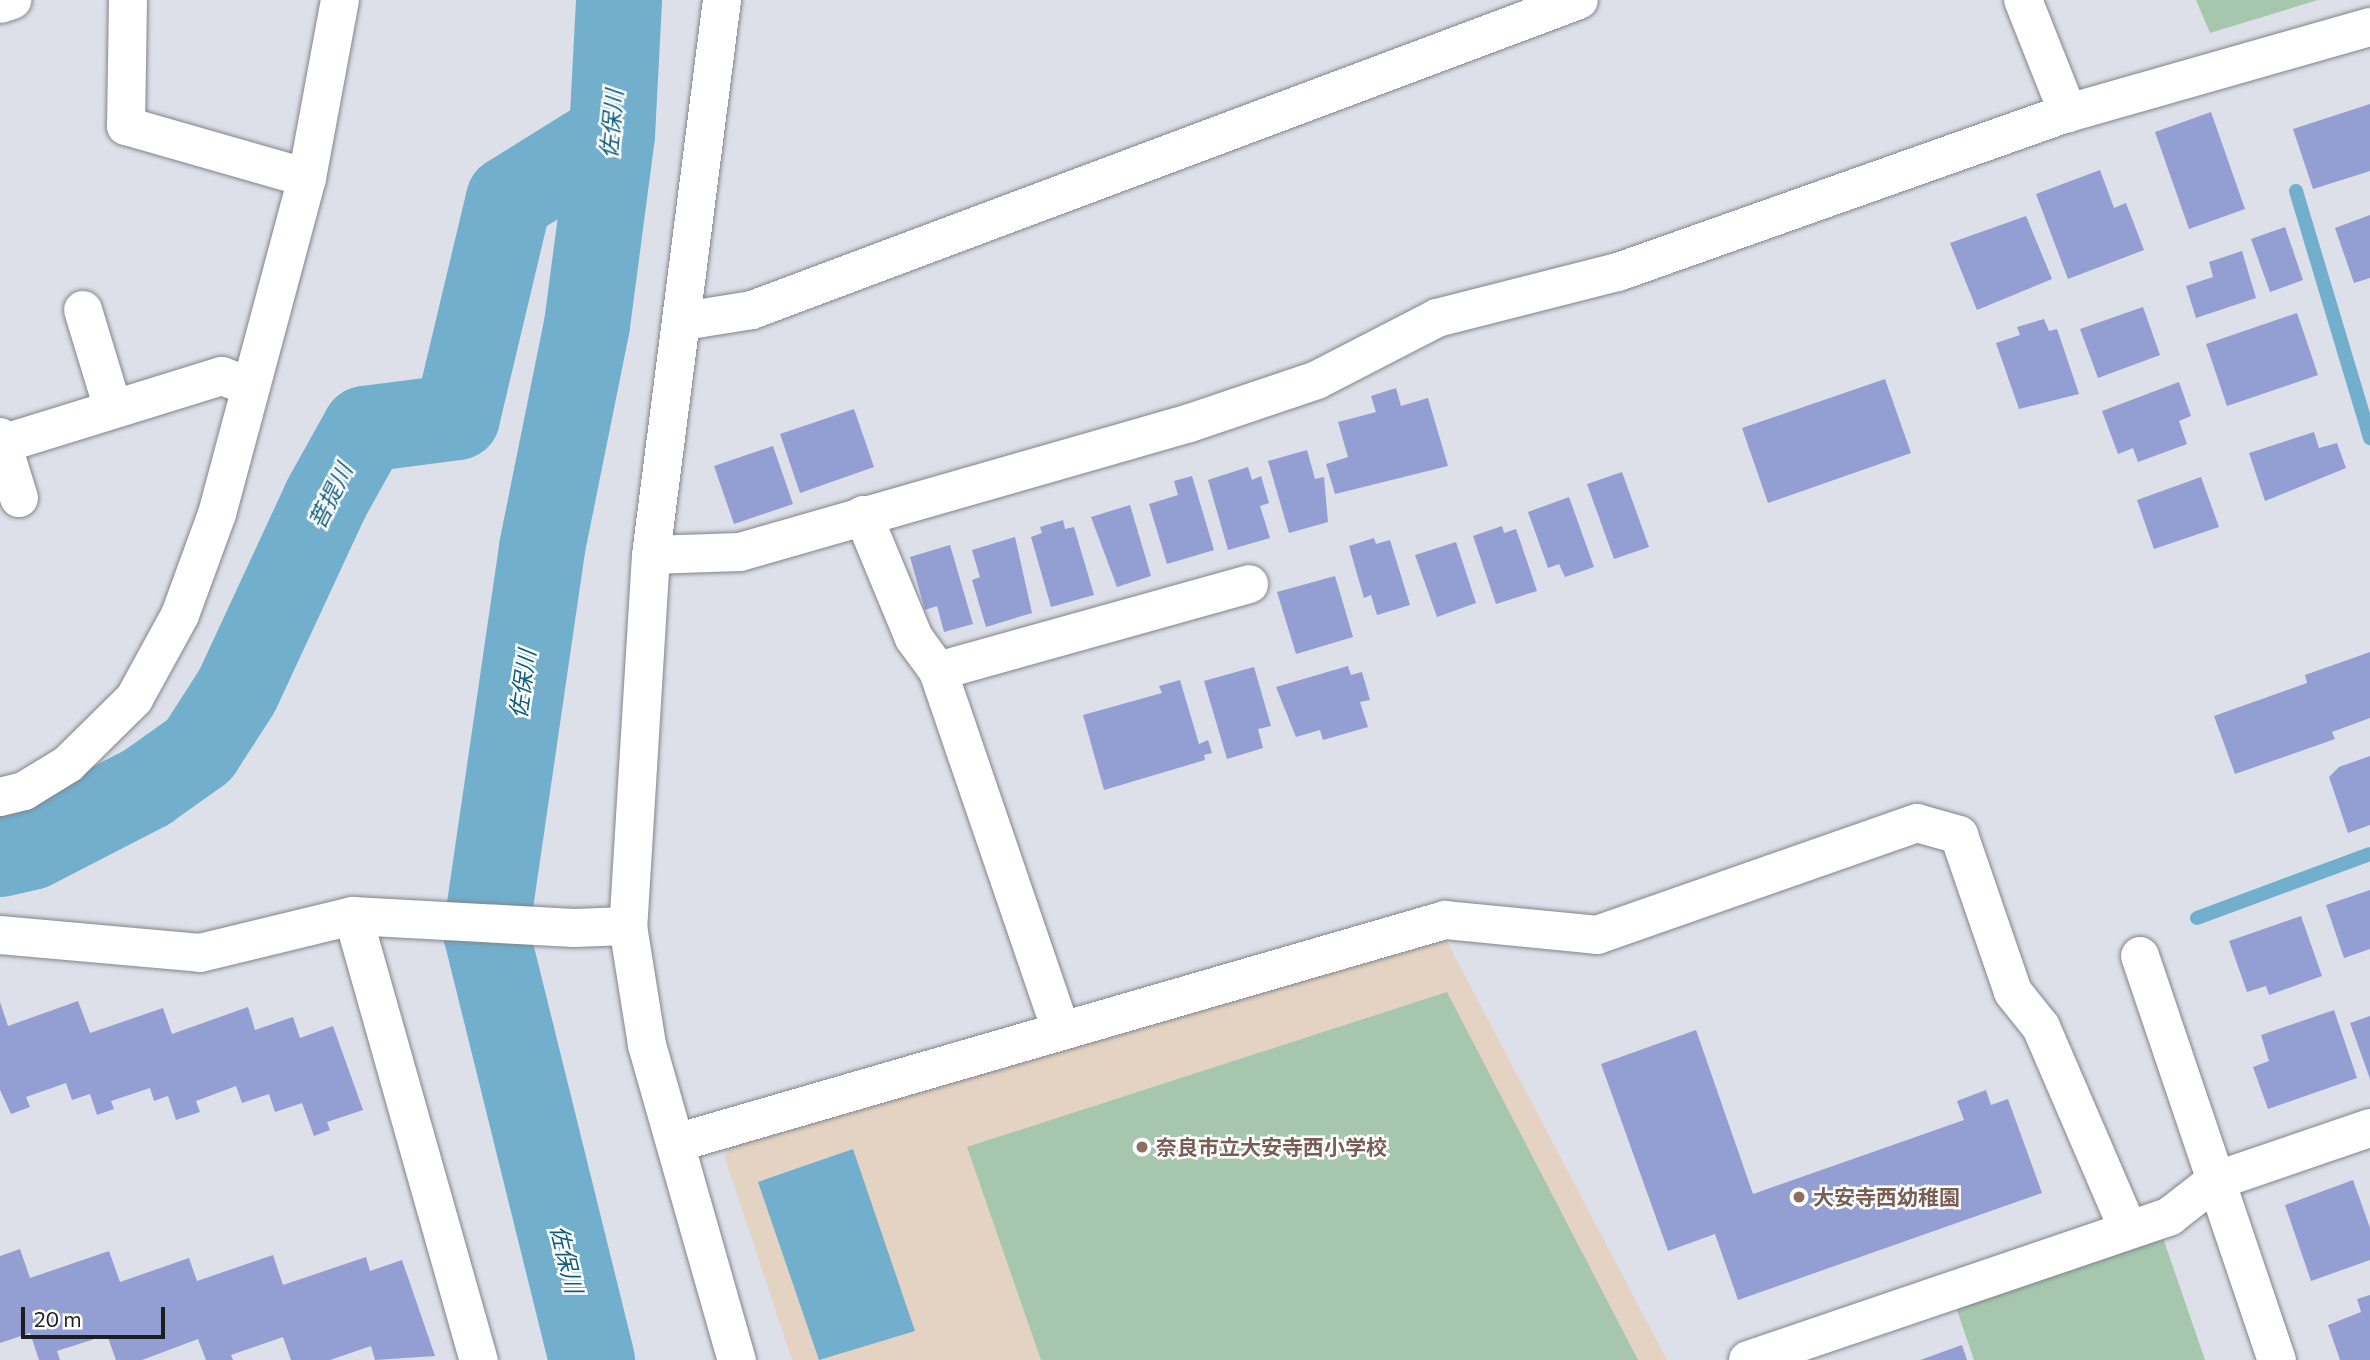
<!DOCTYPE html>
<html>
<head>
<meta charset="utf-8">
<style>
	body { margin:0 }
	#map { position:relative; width:2370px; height:1360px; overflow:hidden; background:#dde0e9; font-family:Commissioner,"Noto Sans JP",sans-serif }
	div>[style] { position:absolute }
	.education>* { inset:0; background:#e4d3c2 }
	.green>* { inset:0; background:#a6c7ae }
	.water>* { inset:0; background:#71afcd }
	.stream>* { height:14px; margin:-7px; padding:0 7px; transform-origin:7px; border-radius:7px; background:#71afcd }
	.river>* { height:86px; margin:-43px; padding:0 43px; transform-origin:43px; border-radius:43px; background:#71afcd }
	.building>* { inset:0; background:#939ed2 }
	.roads { filter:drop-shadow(0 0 2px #82848c) drop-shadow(0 0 2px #82848c) }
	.minor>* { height:38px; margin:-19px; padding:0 19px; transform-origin:19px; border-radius:19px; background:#fff }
	.tertiary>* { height:38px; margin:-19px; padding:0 19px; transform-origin:19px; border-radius:19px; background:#fff }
	.dots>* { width:19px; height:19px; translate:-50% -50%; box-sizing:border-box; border:4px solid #fff; border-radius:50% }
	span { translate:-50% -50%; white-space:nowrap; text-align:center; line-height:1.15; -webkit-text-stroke:5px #fff; paint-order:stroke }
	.education-label { font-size:21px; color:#785e54; font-weight:700 }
	.left { translate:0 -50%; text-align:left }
	.water-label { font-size:23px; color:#0e5f7e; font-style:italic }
	.scale { position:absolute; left:21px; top:1307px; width:144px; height:32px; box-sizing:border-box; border:4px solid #1d1e21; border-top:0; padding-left:9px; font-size:21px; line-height:24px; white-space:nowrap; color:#1d1e21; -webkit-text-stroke:5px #fff; paint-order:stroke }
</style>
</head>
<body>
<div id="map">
	<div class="education">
		<i style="clip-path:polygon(1444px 936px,1667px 1360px,792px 1360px,724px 1155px,735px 1139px,913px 1095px)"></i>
	</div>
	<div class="green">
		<i style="clip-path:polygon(2196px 0,2318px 0,2210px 33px)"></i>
		<i style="clip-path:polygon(1447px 992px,1638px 1360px,1041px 1360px,967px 1147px)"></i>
		<i style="clip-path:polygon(2161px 1232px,2205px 1360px,1974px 1360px,1955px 1304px)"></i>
	</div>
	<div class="water">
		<i style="clip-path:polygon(853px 1149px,915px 1331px,819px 1360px,758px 1182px)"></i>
	</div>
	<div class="stream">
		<i style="left:2296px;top:191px;width:258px;rotate:73.3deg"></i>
		<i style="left:2197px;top:918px;width:184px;rotate:-20.3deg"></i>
	</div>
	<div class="river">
		<i style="left:0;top:854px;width:32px;rotate:-13deg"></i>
		<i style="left:31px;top:847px;width:131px;rotate:-27.3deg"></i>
		<i style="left:147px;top:787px;width:64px;rotate:-35.4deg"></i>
		<i style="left:199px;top:750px;width:70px;rotate:-57.2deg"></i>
		<i style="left:237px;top:691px;width:212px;rotate:-65.1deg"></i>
		<i style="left:326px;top:499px;width:80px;rotate:-60.9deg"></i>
		<i style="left:365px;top:429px;width:93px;rotate:-7.4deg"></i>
		<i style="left:457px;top:417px;width:224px;rotate:-76.6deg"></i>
		<i style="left:509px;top:199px;width:121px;rotate:-31.9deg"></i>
		<i style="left:592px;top:1360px;width:440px;rotate:-103.9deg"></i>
		<i style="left:486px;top:933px;width:389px;rotate:-81.7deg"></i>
		<i style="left:542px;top:548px;width:227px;rotate:-78.6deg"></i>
		<i style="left:587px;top:325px;width:192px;rotate:-82.5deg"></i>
		<i style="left:612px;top:135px;width:135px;rotate:-87deg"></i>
	</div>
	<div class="building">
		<i style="clip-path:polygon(2370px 104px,2370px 171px,2313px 189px,2293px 129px)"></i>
		<i style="clip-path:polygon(2211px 112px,2245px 209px,2189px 229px,2155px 132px)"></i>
		<i style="clip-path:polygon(2100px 170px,2114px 208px,2126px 203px,2144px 250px,2068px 279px,2036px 194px)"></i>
		<i style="clip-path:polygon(2370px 215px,2370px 278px,2354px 283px,2335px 228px)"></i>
		<i style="clip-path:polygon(2026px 216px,2052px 279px,1977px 310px,1950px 243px)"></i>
		<i style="clip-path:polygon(2285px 227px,2303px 280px,2270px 292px,2251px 239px)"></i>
		<i style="clip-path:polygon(2242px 251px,2256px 298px,2196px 318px,2186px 286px,2213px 277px,2209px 262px)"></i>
		<i style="clip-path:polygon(2143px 307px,2160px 355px,2098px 378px,2080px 329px)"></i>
		<i style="clip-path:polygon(2297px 313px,2318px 375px,2227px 406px,2206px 344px)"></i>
		<i style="clip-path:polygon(2044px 319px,2049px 331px,2057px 329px,2079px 394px,2019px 409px,1996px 343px,2020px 335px,2017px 327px)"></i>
		<i style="clip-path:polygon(1885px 379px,1911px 453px,1768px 503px,1742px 428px)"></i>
		<i style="clip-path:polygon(2179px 382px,2191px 416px,2179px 421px,2187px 444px,2138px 462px,2133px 448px,2118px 454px,2102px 411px)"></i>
		<i style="clip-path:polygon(1396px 388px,1401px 406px,1428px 398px,1448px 466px,1335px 494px,1326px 464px,1348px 457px,1338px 422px,1376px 412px,1371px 396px)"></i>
		<i style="clip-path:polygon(854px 409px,874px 467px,800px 493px,780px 434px)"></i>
		<i style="clip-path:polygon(2314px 432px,2319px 448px,2337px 443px,2346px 468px,2265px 501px,2249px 453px)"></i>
		<i style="clip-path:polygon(773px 446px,793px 504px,734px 524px,714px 466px)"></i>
		<i style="clip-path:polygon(1307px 450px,1315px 479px,1324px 477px,1328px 522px,1289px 533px,1268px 461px)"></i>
		<i style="clip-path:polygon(1248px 467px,1252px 480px,1261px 476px,1269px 503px,1260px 506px,1270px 538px,1228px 550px,1208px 480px)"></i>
		<i style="clip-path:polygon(1622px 472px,1649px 547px,1614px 559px,1587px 484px)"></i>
		<i style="clip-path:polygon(1192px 476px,1214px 550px,1167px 564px,1149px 504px,1178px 495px,1174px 481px)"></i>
		<i style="clip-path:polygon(2201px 477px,2219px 527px,2154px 549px,2137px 500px)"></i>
		<i style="clip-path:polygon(1569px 497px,1594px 567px,1565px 577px,1559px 564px,1548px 568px,1528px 512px)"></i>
		<i style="clip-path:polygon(1130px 505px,1151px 576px,1117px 587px,1091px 517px)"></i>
		<i style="clip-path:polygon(1063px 520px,1065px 529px,1074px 527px,1094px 595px,1051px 607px,1031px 537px,1042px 533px,1040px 527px)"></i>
		<i style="clip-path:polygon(1502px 526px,1504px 533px,1516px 529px,1537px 591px,1496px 604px,1473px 536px)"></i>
		<i style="clip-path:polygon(1015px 537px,1032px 613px,986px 627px,972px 580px,980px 577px,972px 550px)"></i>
		<i style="clip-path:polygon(1374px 538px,1376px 544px,1390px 540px,1410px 605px,1377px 615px,1371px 595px,1364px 598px,1349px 546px)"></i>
		<i style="clip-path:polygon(1456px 542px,1476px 603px,1437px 617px,1415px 555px)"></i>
		<i style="clip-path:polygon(950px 545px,973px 624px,944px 632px,937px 606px,925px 610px,910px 557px)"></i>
		<i style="clip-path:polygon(1335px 576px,1353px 637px,1296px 654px,1277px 592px)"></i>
		<i style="clip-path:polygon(2370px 652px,2370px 718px,2332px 732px,2335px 739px,2235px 774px,2214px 716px,2307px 683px,2305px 675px)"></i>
		<i style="clip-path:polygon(1348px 666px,1351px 675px,1362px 672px,1370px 700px,1360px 702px,1368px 727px,1323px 740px,1320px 730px,1296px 737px,1276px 687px)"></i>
		<i style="clip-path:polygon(1254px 667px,1271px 726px,1258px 729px,1263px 748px,1227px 759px,1204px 681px)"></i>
		<i style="clip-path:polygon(1180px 680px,1199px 744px,1208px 740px,1212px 753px,1204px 755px,1205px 760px,1104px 790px,1083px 715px,1162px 693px,1159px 686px)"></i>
		<i style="clip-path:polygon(2370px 756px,2370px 825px,2348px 833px,2329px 777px,2339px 767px)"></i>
		<i style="clip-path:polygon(2370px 890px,2370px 949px,2344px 958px,2326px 905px)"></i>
		<i style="clip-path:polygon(2301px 916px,2322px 976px,2269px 995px,2266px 986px,2247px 992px,2229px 941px)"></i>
		<i style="clip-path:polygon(78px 1001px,90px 1033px,163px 1008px,172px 1034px,248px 1007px,255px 1030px,293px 1017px,300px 1038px,333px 1026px,363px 1110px,327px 1122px,330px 1130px,314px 1136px,302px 1103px,275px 1112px,269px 1094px,242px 1103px,236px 1086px,196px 1101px,200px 1112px,176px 1120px,168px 1096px,154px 1101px,150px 1088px,111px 1101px,114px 1109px,97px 1115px,90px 1094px,72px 1100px,66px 1083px,26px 1097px,30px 1107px,11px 1114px,0 1090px,0 1002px,8px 1026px)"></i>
		<i style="clip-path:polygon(2334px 1010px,2357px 1078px,2268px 1109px,2253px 1067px,2269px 1061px,2261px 1035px)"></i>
		<i style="clip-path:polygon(2370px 1016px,2370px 1079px,2350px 1023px)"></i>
		<i style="clip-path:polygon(1696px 1030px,1753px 1194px,1964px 1120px,1957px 1101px,1986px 1090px,1991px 1105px,2008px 1099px,2042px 1193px,1738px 1300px,1715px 1234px,1668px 1251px,1601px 1064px)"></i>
		<i style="clip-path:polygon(2353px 1180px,2370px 1228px,2370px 1260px,2311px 1281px,2285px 1205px)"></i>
		<i style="clip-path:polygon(20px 1249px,30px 1278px,109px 1251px,120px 1282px,189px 1258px,197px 1281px,273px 1255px,283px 1285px,366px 1257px,370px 1271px,402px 1260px,435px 1356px,375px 1360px,371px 1346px,330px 1360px,291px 1360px,283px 1337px,231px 1355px,233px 1360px,206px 1360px,198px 1339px,142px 1360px,116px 1360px,107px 1335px,57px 1351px,60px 1360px,39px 1360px,30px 1333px,0 1343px,0 1256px)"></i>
		<i style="clip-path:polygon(2370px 1295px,2370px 1360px,2340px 1360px,2328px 1325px,2361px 1312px,2357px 1299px)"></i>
		<i style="clip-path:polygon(1962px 1345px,1967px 1360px,1920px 1360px)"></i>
	</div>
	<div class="roads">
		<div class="minor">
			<i style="left:128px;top:0;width:126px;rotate:90.9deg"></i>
			<i style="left:126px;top:126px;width:188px;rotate:16deg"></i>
			<i style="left:2023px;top:0;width:122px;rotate:68.3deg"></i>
			<i style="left:0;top:4px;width:13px;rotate:-18deg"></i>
			<i style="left:83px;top:310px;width:103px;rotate:73.1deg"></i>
			<i style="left:684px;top:321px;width:69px;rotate:-9.2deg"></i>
			<i style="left:752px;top:310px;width:883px;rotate:-20.55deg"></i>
			<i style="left:0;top:437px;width:64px;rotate:72.7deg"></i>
			<i style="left:2px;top:444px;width:230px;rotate:-17.2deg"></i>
			<i style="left:222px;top:376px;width:31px;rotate:21deg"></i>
			<i style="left:863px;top:515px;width:133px;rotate:67.5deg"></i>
			<i style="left:914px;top:638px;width:41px;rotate:54deg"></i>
			<i style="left:938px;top:671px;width:379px;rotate:71.1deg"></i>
			<i style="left:651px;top:555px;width:89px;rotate:-1.9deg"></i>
			<i style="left:740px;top:552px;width:468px;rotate:-16deg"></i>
			<i style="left:1190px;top:423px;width:134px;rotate:-18.7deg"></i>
			<i style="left:1317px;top:380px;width:135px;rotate:-27.3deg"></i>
			<i style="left:1437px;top:318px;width:187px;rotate:-14.3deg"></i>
			<i style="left:1618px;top:272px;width:477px;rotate:-19.5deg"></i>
			<i style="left:2068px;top:113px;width:314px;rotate:-15.9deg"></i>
			<i style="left:938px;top:671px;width:323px;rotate:-15.6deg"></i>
			<i style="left:0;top:797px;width:25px;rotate:-14deg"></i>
			<i style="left:24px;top:791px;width:52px;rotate:-31.5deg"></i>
			<i style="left:68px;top:764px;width:93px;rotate:-44.6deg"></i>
			<i style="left:134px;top:699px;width:96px;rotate:-61.3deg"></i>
			<i style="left:180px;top:615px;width:108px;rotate:-69.9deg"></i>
			<i style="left:217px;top:514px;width:348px;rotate:-75deg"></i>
			<i style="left:307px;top:178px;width:181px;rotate:-79.5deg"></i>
			<i style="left:353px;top:916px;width:462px;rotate:74.2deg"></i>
			<i style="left:0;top:935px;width:201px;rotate:5.1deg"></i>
			<i style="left:200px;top:953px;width:157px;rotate:-13.6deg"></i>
			<i style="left:353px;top:916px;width:221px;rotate:3.1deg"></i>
			<i style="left:574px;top:928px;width:54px;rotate:-2.1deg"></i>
			<i style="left:676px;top:1143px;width:801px;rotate:-16.17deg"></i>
			<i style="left:1445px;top:920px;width:153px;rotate:5.6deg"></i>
			<i style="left:1597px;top:935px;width:339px;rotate:-19.3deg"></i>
			<i style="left:1917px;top:823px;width:44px;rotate:15.9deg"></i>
			<i style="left:1959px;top:835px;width:166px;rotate:71deg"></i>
			<i style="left:2013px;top:992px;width:45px;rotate:51.3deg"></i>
			<i style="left:2041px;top:1027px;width:220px;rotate:66.7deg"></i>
			<i style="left:1748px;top:1360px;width:446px;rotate:-18.8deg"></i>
			<i style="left:2170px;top:1216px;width:57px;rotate:-37.9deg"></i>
			<i style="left:2215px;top:1181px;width:164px;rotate:-18.9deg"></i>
		</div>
		<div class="tertiary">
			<i style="left:722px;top:0;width:560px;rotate:97.29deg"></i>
			<i style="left:651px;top:555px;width:372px;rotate:93.5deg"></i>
			<i style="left:628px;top:926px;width:121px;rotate:80.9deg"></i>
			<i style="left:647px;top:1045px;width:328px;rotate:74.1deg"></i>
			<i style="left:2140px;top:956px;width:427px;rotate:71.3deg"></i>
		</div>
	</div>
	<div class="dots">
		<i style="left:1142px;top:1147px;background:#8d6e63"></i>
		<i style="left:1799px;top:1197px;background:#8d6e63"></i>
	</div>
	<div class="education-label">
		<span class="left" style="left:1156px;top:1147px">奈良市立大安寺西小学校</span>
		<span class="left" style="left:1813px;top:1197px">大安寺西幼稚園</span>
	</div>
	<div class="water-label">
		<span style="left:611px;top:124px;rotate:-85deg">佐保川</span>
		<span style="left:330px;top:496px;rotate:-64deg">菩提川</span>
		<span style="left:522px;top:684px;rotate:-82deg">佐保川</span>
		<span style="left:567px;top:1259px;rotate:76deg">佐保川</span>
	</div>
	<div class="scale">20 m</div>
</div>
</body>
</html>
